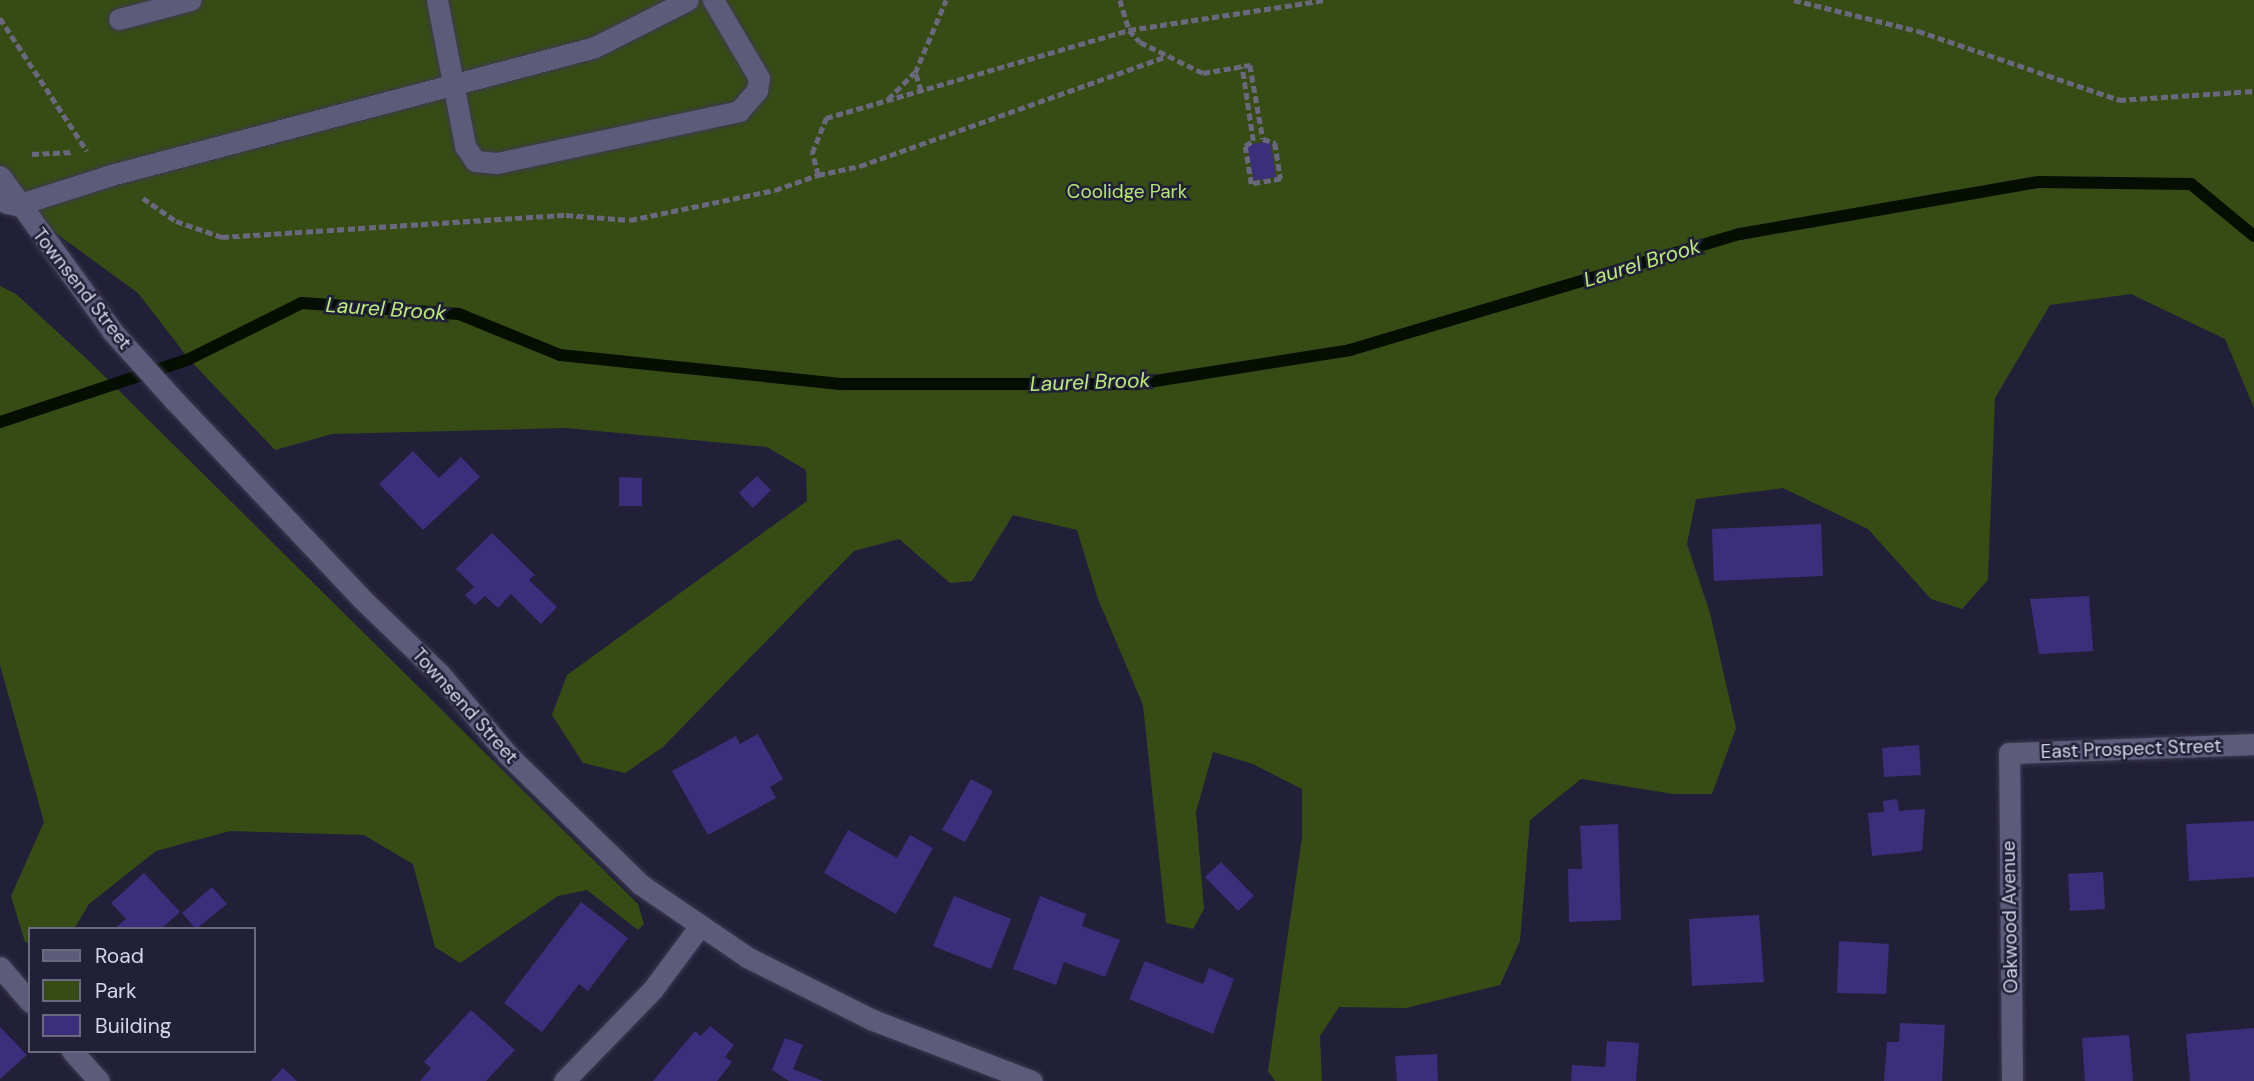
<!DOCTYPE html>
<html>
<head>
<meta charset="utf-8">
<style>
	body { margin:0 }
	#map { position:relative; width:2254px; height:1081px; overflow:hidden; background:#222039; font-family:"DM Sans",sans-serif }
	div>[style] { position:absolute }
	.green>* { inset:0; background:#374c14 }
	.stream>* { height:12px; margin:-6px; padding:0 6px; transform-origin:6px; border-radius:6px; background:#050e00 }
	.building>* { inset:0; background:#3b2f7b }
	.path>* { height:4.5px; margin-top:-2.25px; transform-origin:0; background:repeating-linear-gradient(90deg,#6a687e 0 7px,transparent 0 10.5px) }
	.roads { filter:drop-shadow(0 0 2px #3c3a4f) drop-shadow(0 0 2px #3c3a4f) }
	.minor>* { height:21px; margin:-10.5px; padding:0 10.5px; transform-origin:10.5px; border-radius:10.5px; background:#5c5b79 }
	span { translate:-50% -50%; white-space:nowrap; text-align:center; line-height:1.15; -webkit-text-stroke:5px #222039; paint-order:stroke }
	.park-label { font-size:19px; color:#b6e672 }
	.street-label { font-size:19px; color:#d6d6e7 }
	.water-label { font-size:21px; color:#bcec78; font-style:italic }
	.legend { position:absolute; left:28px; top:927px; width:228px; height:126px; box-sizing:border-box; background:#222039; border:2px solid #6a697f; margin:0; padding:9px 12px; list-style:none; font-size:21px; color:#d6d6e7 }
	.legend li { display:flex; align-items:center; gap:14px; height:35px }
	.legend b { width:35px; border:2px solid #6a697f }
</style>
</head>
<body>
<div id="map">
	<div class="green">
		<i style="clip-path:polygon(0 0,2254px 0,2254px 408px,2225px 339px,2131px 294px,2050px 305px,1995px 398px,1988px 580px,1962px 609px,1931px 599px,1868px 529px,1783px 488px,1696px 499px,1687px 544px,1710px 613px,1736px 728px,1712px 794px,1673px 794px,1581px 779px,1530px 820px,1520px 941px,1500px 985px,1406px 1008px,1339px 1007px,1320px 1036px,1322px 1081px,1275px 1081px,1268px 1071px,1302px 838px,1302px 789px,1253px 764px,1213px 752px,1196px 812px,1204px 909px,1193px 929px,1166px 923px,1143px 705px,1098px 599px,1077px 530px,1013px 515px,972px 581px,950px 583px,899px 539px,854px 551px,663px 747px,625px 773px,583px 763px,552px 715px,567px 675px,807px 501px,806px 470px,767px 447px,566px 428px,332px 434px,275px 450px,189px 359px,138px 293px,17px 205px,0 176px)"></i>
		<i style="clip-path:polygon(0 286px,16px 294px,89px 361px,638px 904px,644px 924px,638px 930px,587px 890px,558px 896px,460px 963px,435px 947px,413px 864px,364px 835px,230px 831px,156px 851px,89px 904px,74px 929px,30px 929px,30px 943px,25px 942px,11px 896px,44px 822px,0 665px)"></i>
	</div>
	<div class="stream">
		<i style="left:0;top:422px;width:199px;rotate:-18.4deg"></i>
		<i style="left:189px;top:359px;width:126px;rotate:-26.4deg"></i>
		<i style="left:302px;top:303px;width:157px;rotate:4deg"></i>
		<i style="left:459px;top:314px;width:109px;rotate:22.1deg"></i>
		<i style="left:560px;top:355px;width:284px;rotate:5.9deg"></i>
		<i style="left:843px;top:384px;width:293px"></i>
		<i style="left:1136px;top:384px;width:217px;rotate:-9deg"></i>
		<i style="left:1350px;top:350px;width:407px;rotate:-16.6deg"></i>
		<i style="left:1740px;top:234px;width:303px;rotate:-9.9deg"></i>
		<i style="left:2039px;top:182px;width:152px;rotate:0.8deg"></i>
		<i style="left:2191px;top:184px;width:82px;rotate:39.5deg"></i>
	</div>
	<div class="building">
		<i style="clip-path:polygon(1270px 141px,1276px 177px,1254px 181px,1247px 145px)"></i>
		<i style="clip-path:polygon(413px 451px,439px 478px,461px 457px,480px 477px,423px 530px,379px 484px)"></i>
		<i style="clip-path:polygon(757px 476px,771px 490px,753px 508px,739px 493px)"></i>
		<i style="clip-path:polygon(619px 477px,642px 478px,642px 506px,619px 506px)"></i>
		<i style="clip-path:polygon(1821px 524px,1823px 576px,1714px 581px,1712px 529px)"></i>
		<i style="clip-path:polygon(492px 533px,535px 575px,529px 580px,557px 607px,541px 624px,511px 594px,498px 608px,485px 596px,475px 605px,465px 595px,474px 587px,456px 569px)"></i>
		<i style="clip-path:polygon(2089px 596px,2093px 651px,2039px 654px,2030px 599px)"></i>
		<i style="clip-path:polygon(758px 734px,783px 779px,770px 787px,776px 798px,708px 835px,672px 771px,736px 736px,740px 744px)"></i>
		<i style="clip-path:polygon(1919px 745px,1921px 775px,1884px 777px,1882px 748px)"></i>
		<i style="clip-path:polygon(971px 779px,993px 791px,965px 842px,942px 830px)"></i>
		<i style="clip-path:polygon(1897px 799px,1899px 811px,1925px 809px,1922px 851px,1872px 856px,1868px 813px,1884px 812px,1883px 801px)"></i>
		<i style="clip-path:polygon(2254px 821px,2254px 877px,2189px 881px,2186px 824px)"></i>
		<i style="clip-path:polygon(1618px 824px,1621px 920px,1569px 922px,1568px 869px,1582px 869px,1580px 826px)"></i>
		<i style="clip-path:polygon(848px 830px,897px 858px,910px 835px,933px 848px,896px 914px,824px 873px)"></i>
		<i style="clip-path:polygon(1221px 862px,1254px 896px,1238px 911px,1205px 877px)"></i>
		<i style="clip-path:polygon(2103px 872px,2105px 909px,2070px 911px,2068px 874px)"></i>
		<i style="clip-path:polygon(144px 873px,180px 912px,161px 929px,114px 929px,126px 919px,111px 903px)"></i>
		<i style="clip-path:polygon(212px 887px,227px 904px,196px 929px,182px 913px)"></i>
		<i style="clip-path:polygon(954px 896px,1011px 919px,991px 969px,933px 946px)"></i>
		<i style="clip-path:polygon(1040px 896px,1086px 914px,1082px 926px,1120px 940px,1105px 977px,1064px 962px,1056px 985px,1013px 969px)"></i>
		<i style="clip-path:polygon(581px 902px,628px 938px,588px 991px,579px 984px,542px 1032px,504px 1003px)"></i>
		<i style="clip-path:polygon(1759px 915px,1764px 982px,1692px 986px,1689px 919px)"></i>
		<i style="clip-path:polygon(1839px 941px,1889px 944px,1886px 994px,1837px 993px)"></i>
		<i style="clip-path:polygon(1145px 961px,1203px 984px,1209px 968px,1234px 979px,1213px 1034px,1129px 999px)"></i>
		<i style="clip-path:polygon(471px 1010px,515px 1050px,486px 1081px,420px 1081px,431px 1068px,424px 1062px)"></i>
		<i style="clip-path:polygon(1900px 1023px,1945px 1025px,1942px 1081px,1884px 1081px,1887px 1042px,1899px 1042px)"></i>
		<i style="clip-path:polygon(710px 1026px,734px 1045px,725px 1057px,732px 1062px,717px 1081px,653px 1081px,695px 1031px,701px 1036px)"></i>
		<i style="clip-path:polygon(0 1027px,27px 1055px,0 1079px)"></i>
		<i style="clip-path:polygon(2254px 1028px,2254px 1081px,2190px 1081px,2186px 1034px)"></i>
		<i style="clip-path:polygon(2129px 1035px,2133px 1081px,2085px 1081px,2082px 1038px)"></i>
		<i style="clip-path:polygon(785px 1038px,803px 1045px,793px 1069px,823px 1081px,789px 1081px,772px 1070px)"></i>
		<i style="clip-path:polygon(1607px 1041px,1639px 1043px,1636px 1081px,1571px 1081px,1572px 1065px,1605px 1067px)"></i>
		<i style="clip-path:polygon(1437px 1054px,1438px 1081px,1397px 1081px,1395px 1056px)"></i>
		<i style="clip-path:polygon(283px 1068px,297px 1081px,271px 1081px)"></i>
	</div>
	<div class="path">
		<i style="left:1120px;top:0;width:31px;rotate:73deg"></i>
		<i style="left:1129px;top:30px;width:16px;rotate:47deg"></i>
		<i style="left:1140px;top:42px;width:70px;rotate:26.2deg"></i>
		<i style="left:1203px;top:73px;width:48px;rotate:-9.7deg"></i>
		<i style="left:1250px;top:65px;width:75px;rotate:80deg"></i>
		<i style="left:1263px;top:139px;width:13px;rotate:18deg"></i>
		<i style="left:1275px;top:143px;width:36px;rotate:81deg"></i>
		<i style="left:1281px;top:179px;width:30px;rotate:171deg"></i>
		<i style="left:1251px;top:184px;width:38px;rotate:-99deg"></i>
		<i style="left:1245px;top:146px;width:9px;rotate:-32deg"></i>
		<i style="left:1253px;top:141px;width:75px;rotate:-98.5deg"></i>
		<i style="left:1794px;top:0;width:128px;rotate:14deg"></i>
		<i style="left:1918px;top:31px;width:213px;rotate:18.9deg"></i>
		<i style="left:2119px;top:100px;width:135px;rotate:-3.8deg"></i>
		<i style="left:0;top:18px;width:159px;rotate:56.8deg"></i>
		<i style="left:921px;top:91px;width:19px;rotate:-108deg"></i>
		<i style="left:915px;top:73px;width:79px;rotate:-67deg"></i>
		<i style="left:888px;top:99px;width:37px;rotate:-45deg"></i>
		<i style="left:32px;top:154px;width:41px;rotate:-2.8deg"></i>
		<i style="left:818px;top:175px;width:43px;rotate:-12.1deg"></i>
		<i style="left:860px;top:166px;width:326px;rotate:-19.7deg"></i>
		<i style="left:143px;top:198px;width:40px;rotate:34.9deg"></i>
		<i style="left:176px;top:221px;width:49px;rotate:19.2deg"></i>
		<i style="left:222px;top:237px;width:345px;rotate:-3.7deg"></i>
		<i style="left:566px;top:215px;width:64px;rotate:4.5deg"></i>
		<i style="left:630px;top:220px;width:148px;rotate:-11.7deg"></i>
		<i style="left:775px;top:190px;width:46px;rotate:-19.2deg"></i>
		<i style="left:818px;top:175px;width:23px;rotate:-105deg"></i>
		<i style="left:812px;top:153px;width:38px;rotate:-68deg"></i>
		<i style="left:826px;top:118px;width:316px;rotate:-16.2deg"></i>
		<i style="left:1129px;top:30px;width:198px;rotate:-8.7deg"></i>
	</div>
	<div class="roads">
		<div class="minor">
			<i style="left:437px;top:0;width:149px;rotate:79.1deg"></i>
			<i style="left:465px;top:146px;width:18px;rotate:56deg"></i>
			<i style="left:475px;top:161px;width:22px;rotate:5deg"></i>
			<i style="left:497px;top:163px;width:248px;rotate:-12.1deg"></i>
			<i style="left:739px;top:111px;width:28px;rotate:-49deg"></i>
			<i style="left:757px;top:90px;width:12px;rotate:-81deg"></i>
			<i style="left:759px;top:78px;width:91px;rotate:-120.5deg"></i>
			<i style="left:119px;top:19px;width:74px;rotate:-14.8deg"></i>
			<i style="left:0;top:176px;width:191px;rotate:54.1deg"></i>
			<i style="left:112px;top:331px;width:93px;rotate:48.1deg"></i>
			<i style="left:174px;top:400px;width:274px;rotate:46.6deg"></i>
			<i style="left:362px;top:599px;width:108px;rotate:43.9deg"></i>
			<i style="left:440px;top:674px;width:106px;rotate:50deg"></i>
			<i style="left:508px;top:755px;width:185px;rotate:44.3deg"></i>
			<i style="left:640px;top:884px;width:130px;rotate:34.3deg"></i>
			<i style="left:747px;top:957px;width:141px;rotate:26.6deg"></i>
			<i style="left:873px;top:1020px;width:170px;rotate:21deg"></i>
			<i style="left:6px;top:203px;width:11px;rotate:10deg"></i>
			<i style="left:17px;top:205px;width:99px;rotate:-17.7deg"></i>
			<i style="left:111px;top:175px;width:498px;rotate:-14.8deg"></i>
			<i style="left:593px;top:48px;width:106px;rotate:-26.8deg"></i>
			<i style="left:0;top:967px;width:46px;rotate:49.4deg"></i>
			<i style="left:72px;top:1051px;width:40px;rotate:48deg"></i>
			<i style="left:564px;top:1081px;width:128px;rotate:-45.9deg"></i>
			<i style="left:653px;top:989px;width:77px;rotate:-53.4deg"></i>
			<i style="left:2012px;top:1081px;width:328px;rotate:-90.5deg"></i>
			<i style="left:2009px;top:753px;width:245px;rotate:-2.1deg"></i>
		</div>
	</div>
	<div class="park-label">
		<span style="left:1127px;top:192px">Coolidge Park</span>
	</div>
	<div class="street-label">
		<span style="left:82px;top:289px;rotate:52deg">Townsend Street</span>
		<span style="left:465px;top:706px;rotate:48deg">Townsend Street</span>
		<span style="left:2131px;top:749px;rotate:-2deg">East Prospect Street</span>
		<span style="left:2010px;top:917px;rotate:-91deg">Oakwood Avenue</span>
	</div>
	<div class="water-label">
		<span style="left:1642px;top:263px;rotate:-17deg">Laurel Brook</span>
		<span style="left:386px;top:309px;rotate:4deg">Laurel Brook</span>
		<span style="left:1090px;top:382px;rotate:-2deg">Laurel Brook</span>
	</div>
	<ul class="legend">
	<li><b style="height:9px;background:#5c5b79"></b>Road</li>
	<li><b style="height:19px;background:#374c14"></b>Park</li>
	<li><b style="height:19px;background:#3b2f7b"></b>Building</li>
	</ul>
</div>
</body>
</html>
